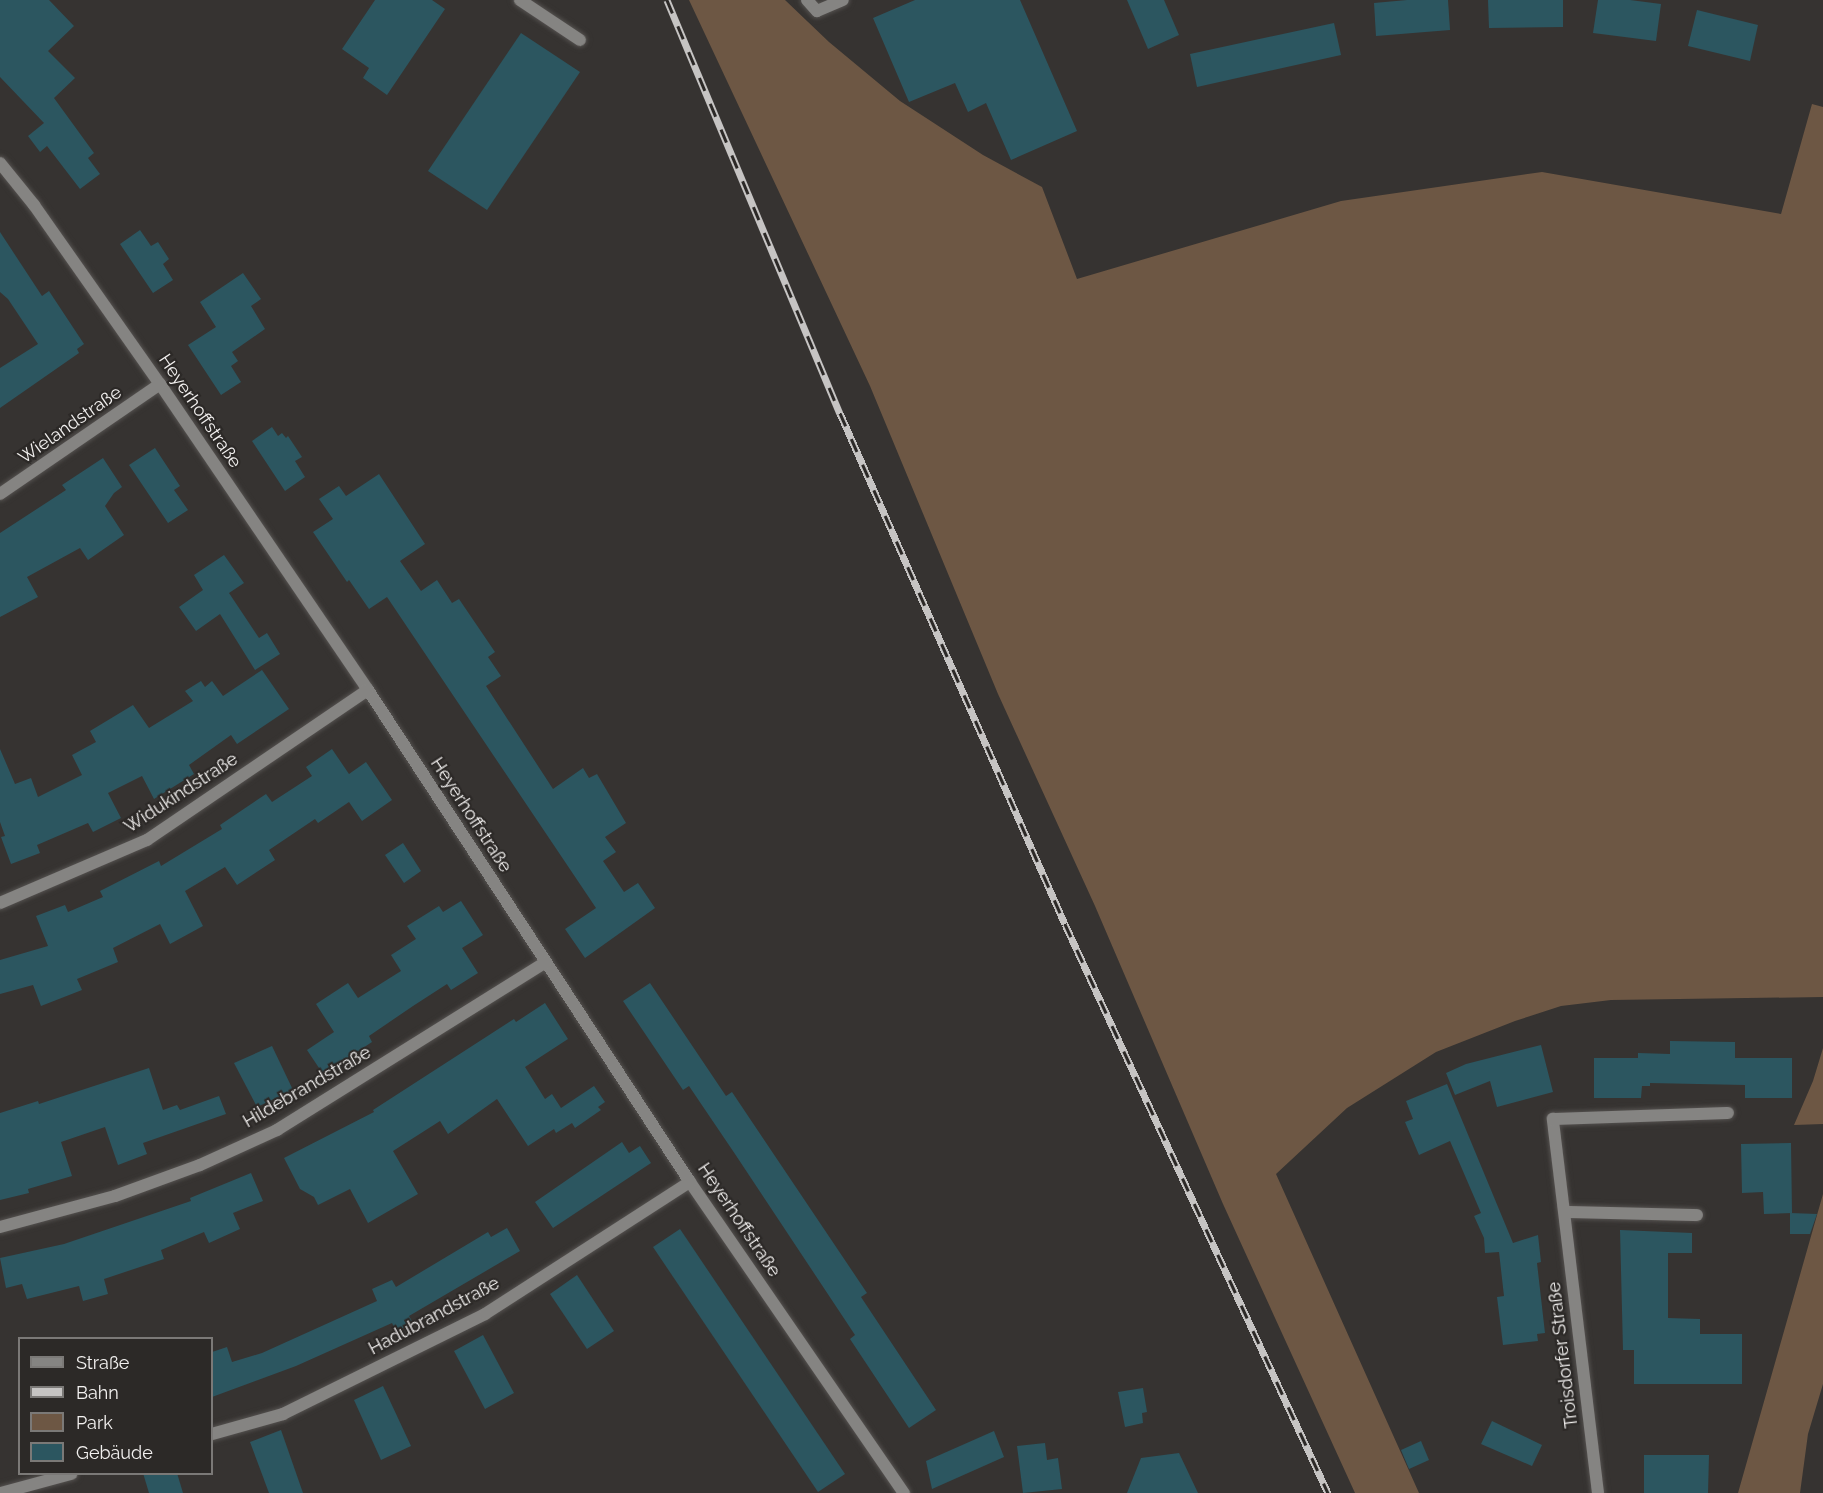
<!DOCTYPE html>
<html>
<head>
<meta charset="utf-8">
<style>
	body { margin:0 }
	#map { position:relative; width:1823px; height:1493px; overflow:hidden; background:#363331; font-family:Raleway,sans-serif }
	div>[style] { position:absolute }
	.green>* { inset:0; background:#6d5744 }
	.building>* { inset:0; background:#2c5660 }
	.roads { filter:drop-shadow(0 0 2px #54514f) drop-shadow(0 0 2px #54514f) }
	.street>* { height:12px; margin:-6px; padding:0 6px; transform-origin:6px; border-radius:6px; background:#858482 }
	.rail>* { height:7px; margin-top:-3.5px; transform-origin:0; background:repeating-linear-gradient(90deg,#2c2927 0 14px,#c6c4c3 0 28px); box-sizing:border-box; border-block:2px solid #c6c4c3 }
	span { translate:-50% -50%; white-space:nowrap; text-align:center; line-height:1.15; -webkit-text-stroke:4.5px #2c2927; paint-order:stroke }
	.street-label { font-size:18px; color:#f2f0ef }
	.legend { position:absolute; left:18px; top:1337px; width:195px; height:138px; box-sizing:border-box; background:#2c2927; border:2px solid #7b7977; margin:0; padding:8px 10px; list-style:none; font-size:18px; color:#f2f0ef }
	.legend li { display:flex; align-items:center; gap:12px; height:30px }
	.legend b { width:30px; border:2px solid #7b7977 }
</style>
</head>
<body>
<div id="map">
	<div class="green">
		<i style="clip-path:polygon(689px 0,785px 0,829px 42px,900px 101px,983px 155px,1042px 187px,1077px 279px,1341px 201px,1542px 172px,1781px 214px,1812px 104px,1823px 107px,1823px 997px,1611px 1000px,1561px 1006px,1515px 1021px,1436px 1052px,1347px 1108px,1276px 1174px,1419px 1493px,1355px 1493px,1223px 1204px,1095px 906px,998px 694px,870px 386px)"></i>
		<i style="clip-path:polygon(1823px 1048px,1823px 1124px,1794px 1125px,1813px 1081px)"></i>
		<i style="clip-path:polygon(1823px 1194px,1823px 1384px,1808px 1434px,1800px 1493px,1738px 1493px)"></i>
	</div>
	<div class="building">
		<i style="clip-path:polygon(0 0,49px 0,74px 26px,48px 51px,75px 78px,54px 98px,94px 153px,88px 158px,100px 174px,80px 189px,47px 146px,40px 152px,28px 136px,44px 123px,0 77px)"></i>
		<i style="clip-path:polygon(375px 0,432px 0,445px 9px,387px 95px,363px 78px,369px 68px,342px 49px)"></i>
		<i style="clip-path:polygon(915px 0,1020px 0,1077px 131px,1011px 160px,986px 103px,968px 112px,955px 83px,909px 102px,873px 18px)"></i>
		<i style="clip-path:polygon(1127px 0,1164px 0,1179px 35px,1148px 49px)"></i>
		<i style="clip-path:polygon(1407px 0,1448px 0,1450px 30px,1376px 36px,1374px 3px)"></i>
		<i style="clip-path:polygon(1488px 0,1563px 0,1563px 27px,1489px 28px)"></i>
		<i style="clip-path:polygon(1598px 0,1630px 0,1661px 4px,1656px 41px,1593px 33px)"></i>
		<i style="clip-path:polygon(1697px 10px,1758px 25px,1750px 61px,1688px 46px)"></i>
		<i style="clip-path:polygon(1334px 23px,1341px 55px,1197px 87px,1190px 54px)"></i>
		<i style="clip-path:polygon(521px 33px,580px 72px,487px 210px,428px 171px)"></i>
		<i style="clip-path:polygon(140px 230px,151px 246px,158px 242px,169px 259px,163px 264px,173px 280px,153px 293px,120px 244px)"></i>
		<i style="clip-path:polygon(0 232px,42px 296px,49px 291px,84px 344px,77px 349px,79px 353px,0 408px,0 368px,38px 344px,8px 299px,0 292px)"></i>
		<i style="clip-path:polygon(243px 273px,261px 299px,251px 306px,265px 329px,232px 352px,238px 361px,231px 366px,241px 382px,221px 395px,188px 345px,216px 327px,200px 302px)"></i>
		<i style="clip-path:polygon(272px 427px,278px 436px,282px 433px,286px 438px,288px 436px,302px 457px,295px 461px,305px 477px,285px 491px,252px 441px)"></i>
		<i style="clip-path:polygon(155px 448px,180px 486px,174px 490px,188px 510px,168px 523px,129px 465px)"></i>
		<i style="clip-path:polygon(103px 458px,122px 487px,114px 493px,105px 506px,124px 535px,88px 560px,80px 548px,27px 577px,38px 597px,0 617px,0 533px,66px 490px,62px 485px)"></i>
		<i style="clip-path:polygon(379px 474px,425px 544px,400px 561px,421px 591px,437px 580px,452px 603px,459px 599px,495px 652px,488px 657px,501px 676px,486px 686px,553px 789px,583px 768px,589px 778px,597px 774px,626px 823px,605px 837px,616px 852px,603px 861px,624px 892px,638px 883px,655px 908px,585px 958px,565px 929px,596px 908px,387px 597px,369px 609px,349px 580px,347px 582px,313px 532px,333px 519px,319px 499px,339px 486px,346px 496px)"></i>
		<i style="clip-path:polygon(224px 555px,244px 583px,229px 593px,259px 638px,267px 633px,280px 654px,255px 670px,220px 614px,196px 631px,179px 607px,203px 590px,194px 575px)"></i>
		<i style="clip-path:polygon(262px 670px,289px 709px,237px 744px,231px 735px,189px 765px,194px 774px,154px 799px,142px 776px,108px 793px,121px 818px,93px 832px,88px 823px,37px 845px,40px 853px,11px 864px,1px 837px,5px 836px,0 822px,0 749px,15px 784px,31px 778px,38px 797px,82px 775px,72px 755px,96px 742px,90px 731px,133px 705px,149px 728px,193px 701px,185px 691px,201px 681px,205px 687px,212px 681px,223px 696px)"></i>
		<i style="clip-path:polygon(332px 749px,349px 774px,366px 762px,392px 800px,362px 821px,349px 802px,318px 823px,315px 819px,269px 850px,275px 860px,237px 885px,225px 867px,185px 891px,203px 926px,170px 944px,160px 924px,113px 948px,118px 962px,77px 979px,82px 990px,41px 1006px,33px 985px,0 994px,0 960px,48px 946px,36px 916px,65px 905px,68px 912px,103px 897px,100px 891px,159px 861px,161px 866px,222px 829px,220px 825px,266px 794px,272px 802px,312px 776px,306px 767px)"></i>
		<i style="clip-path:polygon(403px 843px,421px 871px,404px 883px,385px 855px)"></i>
		<i style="clip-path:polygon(461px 901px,483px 935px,462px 948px,478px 973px,451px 990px,447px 984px,413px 1006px,369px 1036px,372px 1042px,323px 1074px,307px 1050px,334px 1032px,316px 1004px,348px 983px,358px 998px,401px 971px,391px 955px,416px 939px,407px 926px,439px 906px,443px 912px)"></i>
		<i style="clip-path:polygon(650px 983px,726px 1096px,732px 1092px,867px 1293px,861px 1297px,936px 1410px,909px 1428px,850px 1339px,855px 1335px,735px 1154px,689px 1086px,683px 1090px,623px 1001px)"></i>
		<i style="clip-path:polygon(545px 1003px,568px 1039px,525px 1067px,545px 1099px,552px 1094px,561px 1108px,594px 1086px,605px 1102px,598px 1107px,601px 1110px,575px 1128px,572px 1123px,556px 1133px,554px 1129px,528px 1146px,497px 1099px,448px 1134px,440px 1121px,393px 1151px,418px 1194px,368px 1223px,350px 1189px,318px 1205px,314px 1197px,300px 1189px,284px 1158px,374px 1112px,373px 1110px,514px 1019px,516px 1022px)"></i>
		<i style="clip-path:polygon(1670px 1041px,1735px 1042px,1735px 1058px,1792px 1058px,1792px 1098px,1745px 1098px,1745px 1085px,1650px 1083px,1650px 1086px,1642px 1086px,1641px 1098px,1594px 1098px,1594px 1058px,1638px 1058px,1638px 1053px,1670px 1054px)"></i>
		<i style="clip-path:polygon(1541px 1045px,1553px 1092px,1497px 1107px,1490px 1081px,1455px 1095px,1446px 1073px,1466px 1064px)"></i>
		<i style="clip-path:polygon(272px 1046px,293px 1090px,257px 1107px,234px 1063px)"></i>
		<i style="clip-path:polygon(149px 1068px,163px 1110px,177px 1105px,180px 1110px,219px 1096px,226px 1114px,143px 1143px,147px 1154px,118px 1165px,105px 1127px,61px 1142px,72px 1176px,28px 1189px,29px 1193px,0 1200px,0 1113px,38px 1101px,39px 1104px)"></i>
		<i style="clip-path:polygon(1447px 1084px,1513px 1243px,1538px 1235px,1541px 1262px,1537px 1263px,1545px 1333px,1537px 1334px,1538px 1341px,1503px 1345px,1497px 1297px,1504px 1296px,1499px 1252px,1485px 1253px,1484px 1238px,1474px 1216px,1481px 1213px,1450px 1141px,1419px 1155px,1405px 1122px,1413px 1119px,1406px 1101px)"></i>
		<i style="clip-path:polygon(622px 1142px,629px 1153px,640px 1146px,651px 1163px,553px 1228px,535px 1202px)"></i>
		<i style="clip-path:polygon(1791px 1143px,1792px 1213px,1764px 1214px,1763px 1192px,1742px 1193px,1741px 1144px)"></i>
		<i style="clip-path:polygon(251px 1173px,263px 1201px,233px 1213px,240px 1229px,209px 1243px,204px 1232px,161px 1250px,164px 1259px,104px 1279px,108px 1294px,83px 1301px,79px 1286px,27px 1299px,22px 1284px,6px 1288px,0 1258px,64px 1244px,191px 1201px,190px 1198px)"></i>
		<i style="clip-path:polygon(1790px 1213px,1817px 1214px,1810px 1234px,1790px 1234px)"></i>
		<i style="clip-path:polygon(507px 1228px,520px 1251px,409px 1316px,413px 1323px,396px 1331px,392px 1323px,296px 1366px,212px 1397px,212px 1352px,227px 1347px,232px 1362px,262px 1353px,377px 1301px,372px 1289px,392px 1280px,396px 1287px,488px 1232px,491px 1237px)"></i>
		<i style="clip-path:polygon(680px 1229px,845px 1474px,818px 1492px,653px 1247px)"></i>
		<i style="clip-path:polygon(1620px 1230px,1692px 1233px,1692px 1253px,1668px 1253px,1668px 1318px,1700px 1319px,1700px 1334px,1742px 1334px,1742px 1384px,1634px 1384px,1634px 1350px,1623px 1350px)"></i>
		<i style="clip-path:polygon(577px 1275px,614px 1331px,587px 1349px,550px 1294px)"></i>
		<i style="clip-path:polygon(483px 1335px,514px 1393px,485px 1409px,454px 1351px)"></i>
		<i style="clip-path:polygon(383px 1386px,411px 1446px,381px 1460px,354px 1400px)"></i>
		<i style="clip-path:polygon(1143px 1388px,1147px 1412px,1142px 1413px,1143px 1423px,1125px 1427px,1118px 1392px)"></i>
		<i style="clip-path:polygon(1492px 1421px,1542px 1445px,1532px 1466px,1481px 1444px)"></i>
		<i style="clip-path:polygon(281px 1430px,303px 1493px,269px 1493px,250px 1442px)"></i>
		<i style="clip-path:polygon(994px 1431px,1004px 1457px,932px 1489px,926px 1461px)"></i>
		<i style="clip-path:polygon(1421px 1441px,1429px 1460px,1409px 1469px,1401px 1450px)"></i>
		<i style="clip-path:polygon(1045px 1443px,1047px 1460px,1058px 1458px,1062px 1489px,1023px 1493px,1017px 1446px)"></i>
		<i style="clip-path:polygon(1179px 1453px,1198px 1493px,1127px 1493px,1141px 1458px)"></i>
		<i style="clip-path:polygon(1644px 1455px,1709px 1455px,1708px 1493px,1644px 1493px)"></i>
		<i style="clip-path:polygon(143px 1473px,177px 1473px,183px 1493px,149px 1493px)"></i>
	</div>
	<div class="roads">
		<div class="street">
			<i style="left:520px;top:0;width:72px;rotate:33.7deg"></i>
			<i style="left:807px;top:0;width:15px;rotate:48deg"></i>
			<i style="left:817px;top:11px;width:28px;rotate:-23deg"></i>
			<i style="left:0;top:163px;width:54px;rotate:51deg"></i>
			<i style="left:34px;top:205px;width:219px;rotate:54.9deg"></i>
			<i style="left:160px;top:384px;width:370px;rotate:55.8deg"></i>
			<i style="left:368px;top:690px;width:588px;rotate:56.8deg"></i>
			<i style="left:690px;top:1182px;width:378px;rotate:55.5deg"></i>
			<i style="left:0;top:494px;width:194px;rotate:-34.5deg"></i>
			<i style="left:0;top:903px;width:160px;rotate:-23.2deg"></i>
			<i style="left:147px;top:840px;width:267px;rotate:-34.2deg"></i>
			<i style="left:1565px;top:1212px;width:132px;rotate:1.3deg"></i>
			<i style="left:0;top:1227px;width:119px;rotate:-15.1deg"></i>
			<i style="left:115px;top:1196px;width:90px;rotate:-20deg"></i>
			<i style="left:200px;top:1165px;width:85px;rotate:-24.4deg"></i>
			<i style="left:277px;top:1130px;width:317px;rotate:-32deg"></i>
			<i style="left:212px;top:1434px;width:74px;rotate:-15.7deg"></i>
			<i style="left:283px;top:1414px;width:225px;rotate:-26.3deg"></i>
			<i style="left:485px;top:1314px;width:244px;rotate:-32.8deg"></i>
			<i style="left:1px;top:1493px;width:73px;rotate:-15.2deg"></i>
			<i style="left:1598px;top:1493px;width:377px;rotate:-96.9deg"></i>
			<i style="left:1553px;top:1119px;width:175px;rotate:-2deg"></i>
		</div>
	</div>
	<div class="rail">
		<i style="left:667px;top:0;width:448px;rotate:67.3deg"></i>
		<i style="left:840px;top:413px;width:558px;rotate:66.24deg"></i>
		<i style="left:1065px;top:924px;width:627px;rotate:65.19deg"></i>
	</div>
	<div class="street-label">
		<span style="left:200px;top:411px;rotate:56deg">Heyerhoffstraße</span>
		<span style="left:70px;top:425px;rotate:-35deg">Wielandstraße</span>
		<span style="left:181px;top:793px;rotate:-33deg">Widukindstraße</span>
		<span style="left:471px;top:815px;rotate:57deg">Heyerhoffstraße</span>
		<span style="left:307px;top:1087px;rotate:-30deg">Hildebrandstraße</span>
		<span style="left:739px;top:1220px;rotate:56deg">Heyerhoffstraße</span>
		<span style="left:434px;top:1316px;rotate:-28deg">Hadubrandstraße</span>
		<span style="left:1563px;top:1355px;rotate:-97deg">Troisdorfer Straße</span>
	</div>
	<ul class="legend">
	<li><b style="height:8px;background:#858482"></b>Straße</li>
	<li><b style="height:8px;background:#c6c4c3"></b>Bahn</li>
	<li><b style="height:16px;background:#6d5744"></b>Park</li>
	<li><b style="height:16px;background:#2c5660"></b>Gebäude</li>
	</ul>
</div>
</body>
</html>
